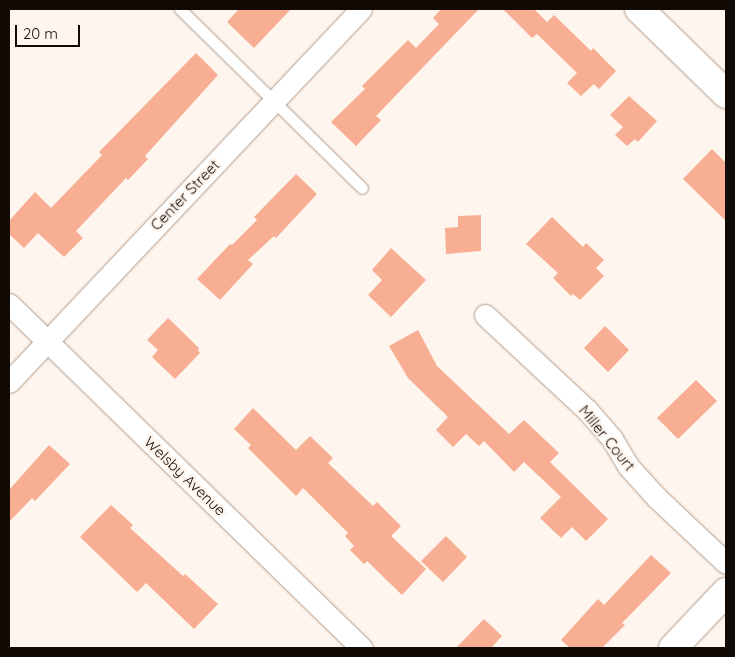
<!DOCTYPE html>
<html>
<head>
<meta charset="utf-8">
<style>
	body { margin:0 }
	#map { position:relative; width:735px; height:657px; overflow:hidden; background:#fef5ee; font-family:Quicksand,sans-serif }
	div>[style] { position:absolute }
	.building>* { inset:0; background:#f8ae93 }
	.roads { filter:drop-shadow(0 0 1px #b19c8c) drop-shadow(0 0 1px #b19c8c) }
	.lane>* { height:11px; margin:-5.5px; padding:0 5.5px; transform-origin:5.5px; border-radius:5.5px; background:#fff }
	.street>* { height:21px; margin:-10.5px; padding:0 10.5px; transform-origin:10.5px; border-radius:10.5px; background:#fff }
	.secondary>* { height:28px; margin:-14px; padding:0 14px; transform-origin:14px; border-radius:14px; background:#fff }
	span { translate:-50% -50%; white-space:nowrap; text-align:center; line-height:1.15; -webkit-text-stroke:5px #fef5ee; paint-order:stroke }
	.street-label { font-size:15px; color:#110a05 }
	.frame { position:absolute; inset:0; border:10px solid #110a05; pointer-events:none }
	.scale { position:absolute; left:15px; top:25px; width:65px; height:22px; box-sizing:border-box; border:2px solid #110a05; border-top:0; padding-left:6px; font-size:15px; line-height:18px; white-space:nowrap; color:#110a05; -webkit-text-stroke:4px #fef5ee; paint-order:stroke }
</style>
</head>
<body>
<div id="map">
	<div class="building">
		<i style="clip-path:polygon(239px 9px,291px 9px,254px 48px,227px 22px)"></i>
		<i style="clip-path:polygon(441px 9px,479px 9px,376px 116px,381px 120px,356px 146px,331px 122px,365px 89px,362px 86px,408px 40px,416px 48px,439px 24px,433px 18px)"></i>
		<i style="clip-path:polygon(503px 9px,534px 9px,547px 22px,554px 15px,591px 51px,593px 48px,616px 71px,599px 89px,594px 84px,581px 96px,567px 83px,577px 73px,537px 34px,532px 38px)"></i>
		<i style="clip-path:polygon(196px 53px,218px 75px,145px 156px,148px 159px,128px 180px,126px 178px,76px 231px,83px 238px,64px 257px,38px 233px,24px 248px,9px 234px,9px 221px,35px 192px,51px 208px,102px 155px,99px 152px)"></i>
		<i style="clip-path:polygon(629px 96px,657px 121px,638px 142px,635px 139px,627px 146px,615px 135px,623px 127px,610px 115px)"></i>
		<i style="clip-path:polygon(712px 149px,726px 163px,726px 221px,683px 179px)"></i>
		<i style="clip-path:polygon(296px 174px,317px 194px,276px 238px,274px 236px,248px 260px,253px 264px,220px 300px,197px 279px,230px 244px,232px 245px,257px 220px,254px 217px)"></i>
		<i style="clip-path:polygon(481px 215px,481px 251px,446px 254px,445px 228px,458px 227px,458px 216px)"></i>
		<i style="clip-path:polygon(552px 217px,583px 247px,586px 243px,604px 260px,596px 268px,604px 276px,580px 300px,573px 294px,571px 296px,553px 278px,558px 273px,526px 244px)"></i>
		<i style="clip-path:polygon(391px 248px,426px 280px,391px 317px,368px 295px,382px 280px,372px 270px)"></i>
		<i style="clip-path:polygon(168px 318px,199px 348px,198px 350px,200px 353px,175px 379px,152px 357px,158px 350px,147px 340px)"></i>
		<i style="clip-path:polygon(605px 326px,629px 350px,608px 372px,584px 348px)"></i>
		<i style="clip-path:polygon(418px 330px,437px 366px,509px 434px,524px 420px,559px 453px,550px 462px,608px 519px,586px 541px,572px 527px,561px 538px,540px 518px,561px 497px,524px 462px,514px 472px,484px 441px,479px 446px,466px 434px,453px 447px,436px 430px,448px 417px,408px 378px,389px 346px)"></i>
		<i style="clip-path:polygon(696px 380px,717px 401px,678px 439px,657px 418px)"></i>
		<i style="clip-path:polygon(253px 408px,296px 450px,310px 436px,333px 458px,328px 463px,373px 506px,377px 502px,401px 526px,391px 536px,426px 569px,402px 595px,367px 561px,364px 564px,350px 550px,354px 546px,345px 536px,348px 533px,303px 488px,296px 496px,248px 448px,251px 445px,234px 429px)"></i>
		<i style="clip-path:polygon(49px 445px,70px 464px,35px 501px,32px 498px,9px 522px,9px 490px)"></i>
		<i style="clip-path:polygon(111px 505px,133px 525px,130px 528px,183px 576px,185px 574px,218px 604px,194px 629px,146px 583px,137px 592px,80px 537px)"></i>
		<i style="clip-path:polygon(446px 536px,467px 557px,443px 582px,421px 561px)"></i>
		<i style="clip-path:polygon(651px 555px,671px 573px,622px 623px,625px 625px,602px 648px,570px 648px,561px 640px,598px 599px,604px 605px)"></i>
		<i style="clip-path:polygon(484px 619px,502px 636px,491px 648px,456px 648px)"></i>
	</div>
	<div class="roads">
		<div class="lane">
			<i style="left:180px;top:9px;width:255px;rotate:44.5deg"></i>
		</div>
		<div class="street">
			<i style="left:9px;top:304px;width:493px;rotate:44.3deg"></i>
			<i style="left:485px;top:315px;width:139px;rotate:43deg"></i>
			<i style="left:587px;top:410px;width:38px;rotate:49deg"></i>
			<i style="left:612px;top:439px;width:31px;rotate:59deg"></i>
			<i style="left:628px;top:466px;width:42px;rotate:47.9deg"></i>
			<i style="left:656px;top:497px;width:96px;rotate:43.3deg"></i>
			<i style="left:9px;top:382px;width:513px;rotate:-46.66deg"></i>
		</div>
		<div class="secondary">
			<i style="left:639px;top:9px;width:122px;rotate:44.3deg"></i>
			<i style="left:673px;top:648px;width:77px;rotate:-46.6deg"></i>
		</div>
	</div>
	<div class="street-label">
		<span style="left:185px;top:195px;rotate:-46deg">Center Street</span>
		<span style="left:607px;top:438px;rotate:51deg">Miller Court</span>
		<span style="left:185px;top:476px;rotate:44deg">Welsby Avenue</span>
	</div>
	<div class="frame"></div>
	<div class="scale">20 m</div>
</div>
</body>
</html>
